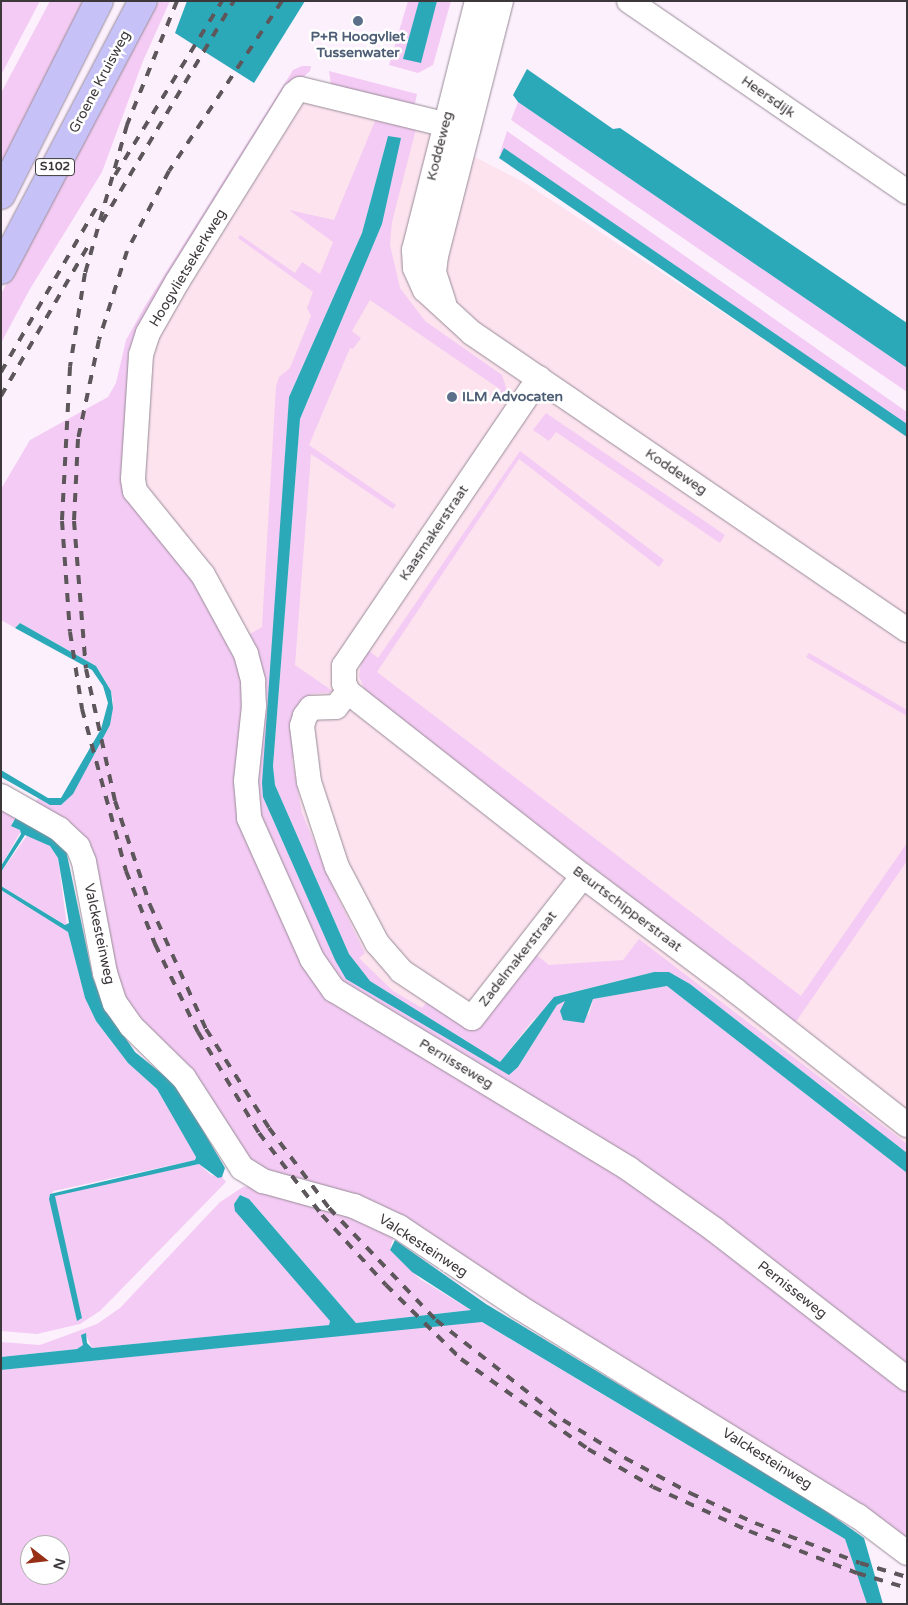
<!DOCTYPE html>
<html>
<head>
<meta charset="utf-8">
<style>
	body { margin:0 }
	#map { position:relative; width:908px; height:1605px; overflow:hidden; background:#fdf0fd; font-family:"Varela Round",sans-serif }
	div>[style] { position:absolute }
	.industrial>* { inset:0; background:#fce3ee }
	.green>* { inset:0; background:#f4cbf4 }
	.water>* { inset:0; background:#2ca9b9 }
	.roads { filter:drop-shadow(0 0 1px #978b97) drop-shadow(0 0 1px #978b97) }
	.minor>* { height:24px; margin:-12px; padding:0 12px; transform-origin:12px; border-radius:12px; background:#fff }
	.major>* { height:28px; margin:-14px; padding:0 14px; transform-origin:14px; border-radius:14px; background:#c6c2f8 }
	.rail>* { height:4px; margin-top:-2px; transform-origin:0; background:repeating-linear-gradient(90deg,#5d575c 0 9px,transparent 0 18px) }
	.dots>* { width:14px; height:14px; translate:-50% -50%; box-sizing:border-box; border:2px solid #fff; border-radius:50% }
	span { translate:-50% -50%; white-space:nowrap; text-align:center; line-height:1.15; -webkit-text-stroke:5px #fff; paint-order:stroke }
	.shield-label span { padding:1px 4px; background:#fff; border:1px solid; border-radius:4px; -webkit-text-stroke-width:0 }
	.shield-label { font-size:12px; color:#3c373b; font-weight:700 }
	.service-label { font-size:14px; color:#4e5e75; font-weight:700 }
	.left { translate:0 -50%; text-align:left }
	.street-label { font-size:14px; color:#3c373b }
	.frame { position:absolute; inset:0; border:2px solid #3c373b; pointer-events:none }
	.north { position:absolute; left:20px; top:1535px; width:50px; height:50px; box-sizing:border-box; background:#fff; border:1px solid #b1afb1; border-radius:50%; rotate:106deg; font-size:14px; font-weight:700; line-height:20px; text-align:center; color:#3c373b }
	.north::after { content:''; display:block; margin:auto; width:18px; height:22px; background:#972f17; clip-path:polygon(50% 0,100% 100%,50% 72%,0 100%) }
</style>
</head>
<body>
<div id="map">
	<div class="industrial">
		<i style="clip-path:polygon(305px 97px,418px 127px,525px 183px,907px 433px,907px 1153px,690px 984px,489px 1075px,336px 983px,140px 481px,151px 347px)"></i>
	</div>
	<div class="green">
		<i style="clip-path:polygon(1px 1px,40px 1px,1px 75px)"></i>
		<i style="clip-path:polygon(50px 1px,87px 1px,1px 167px,1px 93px)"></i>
		<i style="clip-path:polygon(159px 1px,170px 1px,143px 61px,102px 172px,30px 289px,1px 343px,1px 294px)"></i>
		<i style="clip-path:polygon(408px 1px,451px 1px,433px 65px,418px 73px,389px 65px)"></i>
		<i style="clip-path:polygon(302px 66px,311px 66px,310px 71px,302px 78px,148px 315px,126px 479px,198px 581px,247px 681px,240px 763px,317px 980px,599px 1158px,907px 1384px,907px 1543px,486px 1278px,252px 1166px,121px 998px,93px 872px,34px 805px,38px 798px,50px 805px,61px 805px,110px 725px,113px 701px,111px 691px,96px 666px,20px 623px,15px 628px,1px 620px,1px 489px,30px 440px,108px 397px,116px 383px,126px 340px,145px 306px,293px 70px)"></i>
		<i style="clip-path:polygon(329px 71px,417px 94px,414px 108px,331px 84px)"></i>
		<i style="clip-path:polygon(518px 102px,907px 368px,907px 392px,511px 120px)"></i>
		<i style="clip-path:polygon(375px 121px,416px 129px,392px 222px,390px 245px,400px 288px,425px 321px,502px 375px,507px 390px,500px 404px,496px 401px,501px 390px,370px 300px,352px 331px,361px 338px,353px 349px,350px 348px,309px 445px,396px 505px,393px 509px,311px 454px,295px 665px,334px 692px,311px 694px,303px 701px,298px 755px,292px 759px,302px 813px,336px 894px,365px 953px,359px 958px,393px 991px,422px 1008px,427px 1002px,471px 1028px,529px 949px,549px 965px,623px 960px,639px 939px,907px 1144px,907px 1153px,690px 984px,669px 972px,654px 972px,564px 994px,532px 1021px,500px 1062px,370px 981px,349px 954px,275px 785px,273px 766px,300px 419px,382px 224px,388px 136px,362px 233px,289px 397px,263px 797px,335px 960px,509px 1074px,518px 1067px,557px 1005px,565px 1000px,589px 1015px,593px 999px,667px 986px,907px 1173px,907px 1372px,334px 982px,251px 811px,247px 636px,262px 627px,276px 386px,279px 377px,290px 368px,311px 316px,307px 308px,313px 292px,238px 238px,240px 235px,295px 273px,302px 262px,320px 274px,333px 242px,289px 210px,334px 220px)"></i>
		<i style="clip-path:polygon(507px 131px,907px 412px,907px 432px,500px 153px)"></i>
		<i style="clip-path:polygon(546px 413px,725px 535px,720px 543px,556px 432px,549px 441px,533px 430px)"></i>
		<i style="clip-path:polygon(520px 451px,664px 560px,659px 567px,519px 459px,377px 672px,801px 996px,907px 843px,907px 861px,795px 1023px,366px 693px,359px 676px,362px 658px,368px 650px,378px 658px)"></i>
		<i style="clip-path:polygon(809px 653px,907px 710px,907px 716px,806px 657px)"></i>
		<i style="clip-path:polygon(1px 810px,16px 817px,12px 823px,21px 831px,1px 866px)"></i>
		<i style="clip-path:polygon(28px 834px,50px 846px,58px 858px,67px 926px,1px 886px,1px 872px)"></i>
		<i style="clip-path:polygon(1px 890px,68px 932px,85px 998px,96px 1021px,128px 1063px,157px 1089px,196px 1155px,195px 1160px,54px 1191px,49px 1196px,77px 1320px,82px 1318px,53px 1201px,56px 1194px,199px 1164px,211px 1175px,222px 1177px,226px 1182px,100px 1311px,80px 1324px,37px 1334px,1px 1331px)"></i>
		<i style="clip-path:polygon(252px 1186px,395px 1231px,390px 1250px,420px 1279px,471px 1310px,356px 1323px,249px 1199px,240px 1195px,234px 1204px,330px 1321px,329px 1325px,92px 1348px,85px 1333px,83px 1345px,77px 1349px,1px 1357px,1px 1342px,40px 1345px,97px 1324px,120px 1308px,220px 1202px,243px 1187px)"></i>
		<i style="clip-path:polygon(evenodd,480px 1321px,845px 1539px,867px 1604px,1px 1604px,1px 1370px,480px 1321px,30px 1545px,60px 1545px,60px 1575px,30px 1575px,30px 1545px)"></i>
	</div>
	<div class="water">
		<i style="clip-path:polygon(187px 1px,305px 1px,254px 83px,175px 33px)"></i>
		<i style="clip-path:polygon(419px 1px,437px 1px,421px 63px,403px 59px)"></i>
		<i style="clip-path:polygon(527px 69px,613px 129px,620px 128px,907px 323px,907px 368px,518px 102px,513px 95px)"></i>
		<i style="clip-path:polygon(388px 136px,401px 138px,382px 224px,300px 419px,273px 766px,275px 785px,349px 954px,370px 981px,500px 1062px,554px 997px,654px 972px,669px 972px,690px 984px,907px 1153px,907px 1173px,667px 986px,593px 999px,584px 1023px,563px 1020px,560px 1011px,565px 1001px,557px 1005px,518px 1067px,509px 1075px,346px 979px,335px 960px,263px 797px,262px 783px,289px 397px,362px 233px)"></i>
		<i style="clip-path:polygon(504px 148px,907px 424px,907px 437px,499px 158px)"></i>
		<i style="clip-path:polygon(20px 623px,96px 666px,111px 691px,113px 708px,110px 725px,73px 794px,61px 805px,50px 805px,38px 798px,1px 777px,1px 770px,48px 798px,61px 798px,101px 729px,108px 703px,103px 686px,92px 670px,15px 628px)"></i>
		<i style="clip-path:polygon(16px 817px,59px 842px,66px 850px,93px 978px,105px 1008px,135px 1052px,177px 1086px,225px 1168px,222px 1177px,218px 1178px,199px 1164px,55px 1196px,82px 1318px,77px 1321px,49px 1199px,50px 1194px,195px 1160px,196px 1157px,157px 1089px,128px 1063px,96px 1021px,85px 998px,68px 932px,1px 890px,1px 886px,65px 925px,69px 923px,58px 858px,50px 846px,25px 835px,1px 872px,1px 866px,21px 834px,20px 830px,11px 826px)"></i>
		<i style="clip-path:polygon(240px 1195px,249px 1199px,356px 1323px,471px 1310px,412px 1272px,390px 1250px,395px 1240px,486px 1304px,816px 1504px,864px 1538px,883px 1604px,867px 1604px,845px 1539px,482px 1322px,1px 1370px,1px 1357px,77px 1349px,83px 1345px,81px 1335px,86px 1333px,87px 1343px,92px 1348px,329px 1325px,330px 1321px,235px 1211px,234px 1204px)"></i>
	</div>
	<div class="roads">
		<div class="minor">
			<i style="left:477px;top:1px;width:257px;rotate:104.2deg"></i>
			<i style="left:414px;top:250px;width:18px;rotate:87deg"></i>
			<i style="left:415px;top:268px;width:24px;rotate:66deg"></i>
			<i style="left:425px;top:290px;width:64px;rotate:42.5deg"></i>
			<i style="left:472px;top:333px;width:527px;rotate:34.32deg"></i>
			<i style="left:629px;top:1px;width:337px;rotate:34.5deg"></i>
			<i style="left:468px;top:130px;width:173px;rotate:-166.3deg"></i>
			<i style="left:300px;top:89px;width:8px;rotate:140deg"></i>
			<i style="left:294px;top:94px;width:221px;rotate:121.9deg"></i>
			<i style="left:177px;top:282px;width:59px;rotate:119.6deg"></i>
			<i style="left:148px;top:333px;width:23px;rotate:108deg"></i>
			<i style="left:141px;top:355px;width:124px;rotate:93.7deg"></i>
			<i style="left:133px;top:479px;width:12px;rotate:81deg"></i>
			<i style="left:135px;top:491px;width:108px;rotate:51deg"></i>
			<i style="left:203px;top:575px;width:90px;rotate:61.4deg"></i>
			<i style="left:246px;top:654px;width:28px;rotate:75deg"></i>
			<i style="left:253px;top:681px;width:25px;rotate:88deg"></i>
			<i style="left:254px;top:706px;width:75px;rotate:96.1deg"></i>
			<i style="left:246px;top:781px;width:37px;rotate:85deg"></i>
			<i style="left:249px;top:818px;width:154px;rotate:65.9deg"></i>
			<i style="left:312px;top:959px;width:38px;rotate:55deg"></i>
			<i style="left:334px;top:990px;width:345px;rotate:31.2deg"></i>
			<i style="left:629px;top:1169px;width:105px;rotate:35.3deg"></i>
			<i style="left:715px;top:1230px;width:243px;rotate:37.8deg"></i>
			<i style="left:444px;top:303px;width:33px;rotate:-108deg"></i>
			<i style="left:434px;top:272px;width:16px;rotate:-83deg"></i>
			<i style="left:436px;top:256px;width:263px;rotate:-75.7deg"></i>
			<i style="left:539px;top:378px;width:348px;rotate:124.1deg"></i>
			<i style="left:344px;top:666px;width:17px;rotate:90deg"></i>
			<i style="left:344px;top:683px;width:10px;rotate:66deg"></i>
			<i style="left:348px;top:692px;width:298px;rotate:38.1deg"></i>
			<i style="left:583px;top:876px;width:191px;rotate:36.9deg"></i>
			<i style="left:736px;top:991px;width:217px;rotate:38.1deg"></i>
			<i style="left:348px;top:692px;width:19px;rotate:129deg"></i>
			<i style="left:336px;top:707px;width:25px;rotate:178deg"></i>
			<i style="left:311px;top:708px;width:10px;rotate:127deg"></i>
			<i style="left:305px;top:716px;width:10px;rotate:107deg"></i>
			<i style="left:302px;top:726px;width:56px;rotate:82.9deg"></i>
			<i style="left:309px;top:782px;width:89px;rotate:71.8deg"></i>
			<i style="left:337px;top:867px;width:86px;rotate:62.2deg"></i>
			<i style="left:377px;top:943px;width:37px;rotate:49deg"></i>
			<i style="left:401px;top:971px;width:85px;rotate:33.5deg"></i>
			<i style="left:472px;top:1018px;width:180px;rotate:-52deg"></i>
			<i style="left:1px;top:796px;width:67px;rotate:29.6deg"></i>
			<i style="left:59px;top:829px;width:26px;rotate:43deg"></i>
			<i style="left:78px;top:847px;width:16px;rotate:68deg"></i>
			<i style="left:84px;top:862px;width:113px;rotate:79.3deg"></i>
			<i style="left:105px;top:973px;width:32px;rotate:72deg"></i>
			<i style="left:115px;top:1003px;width:28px;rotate:55deg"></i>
			<i style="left:131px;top:1026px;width:74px;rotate:44.5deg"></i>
			<i style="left:184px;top:1078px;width:107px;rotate:57.2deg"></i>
			<i style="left:242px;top:1168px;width:25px;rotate:32deg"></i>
			<i style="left:263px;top:1181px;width:94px;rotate:15.4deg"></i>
			<i style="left:354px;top:1206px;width:50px;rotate:25deg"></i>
			<i style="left:399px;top:1227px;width:144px;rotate:33.7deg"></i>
			<i style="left:519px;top:1307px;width:398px;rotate:31.7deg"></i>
			<i style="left:858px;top:1516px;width:61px;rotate:37.1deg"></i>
		</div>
		<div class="major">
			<i style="left:1px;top:195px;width:217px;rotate:-63.2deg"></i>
			<i style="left:1px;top:270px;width:304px;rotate:-62.2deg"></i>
		</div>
	</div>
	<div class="rail">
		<i style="left:177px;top:1px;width:134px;rotate:112deg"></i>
		<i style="left:127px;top:125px;width:154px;rotate:105.8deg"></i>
		<i style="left:85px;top:273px;width:95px;rotate:99.1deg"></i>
		<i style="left:70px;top:367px;width:154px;rotate:93deg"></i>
		<i style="left:62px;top:521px;width:111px;rotate:85.9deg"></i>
		<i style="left:70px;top:632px;width:78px;rotate:81.1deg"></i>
		<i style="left:82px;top:709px;width:168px;rotate:74.8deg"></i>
		<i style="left:126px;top:871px;width:79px;rotate:68.3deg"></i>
		<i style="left:155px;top:944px;width:98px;rotate:64deg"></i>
		<i style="left:198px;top:1032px;width:118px;rotate:58.9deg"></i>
		<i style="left:259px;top:1133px;width:103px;rotate:52.5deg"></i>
		<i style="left:322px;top:1215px;width:95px;rotate:47.6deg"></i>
		<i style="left:386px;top:1285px;width:105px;rotate:44.6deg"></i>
		<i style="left:461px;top:1359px;width:156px;rotate:35.3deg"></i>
		<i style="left:588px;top:1449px;width:75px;rotate:30.3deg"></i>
		<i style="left:653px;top:1487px;width:106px;rotate:24.6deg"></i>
		<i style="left:749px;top:1531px;width:116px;rotate:21.3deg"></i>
		<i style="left:857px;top:1573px;width:52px;rotate:16.7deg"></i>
		<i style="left:282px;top:1px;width:204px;rotate:123.6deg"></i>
		<i style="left:169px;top:171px;width:90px;rotate:117.7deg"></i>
		<i style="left:127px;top:251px;width:93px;rotate:107.5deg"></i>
		<i style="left:99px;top:340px;width:101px;rotate:102deg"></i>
		<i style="left:78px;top:439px;width:82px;rotate:92.8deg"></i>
		<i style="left:74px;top:521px;width:148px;rotate:85.4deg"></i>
		<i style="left:86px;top:669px;width:135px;rotate:77.6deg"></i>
		<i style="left:115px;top:801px;width:110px;rotate:71.4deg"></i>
		<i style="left:150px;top:905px;width:136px;rotate:65.7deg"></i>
		<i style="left:206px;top:1029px;width:117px;rotate:57.5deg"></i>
		<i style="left:269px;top:1128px;width:100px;rotate:53.1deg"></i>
		<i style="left:329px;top:1208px;width:155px;rotate:46.3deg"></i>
		<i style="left:436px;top:1320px;width:162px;rotate:38.2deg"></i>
		<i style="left:563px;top:1420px;width:73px;rotate:31.5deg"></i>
		<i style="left:625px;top:1458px;width:74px;rotate:28.3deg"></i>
		<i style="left:690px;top:1493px;width:72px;rotate:24.8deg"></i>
		<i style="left:755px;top:1523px;width:112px;rotate:20.9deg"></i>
		<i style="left:860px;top:1563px;width:49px;rotate:16.6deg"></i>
		<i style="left:115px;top:175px;width:204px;rotate:-58.4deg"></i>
		<i style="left:102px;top:222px;width:257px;rotate:-59.2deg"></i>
		<i style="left:1px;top:372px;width:195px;rotate:-59.9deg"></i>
		<i style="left:1px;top:396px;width:176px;rotate:-59.9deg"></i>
	</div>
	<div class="dots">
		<i style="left:358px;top:21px;background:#5c6f8a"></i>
		<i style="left:452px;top:397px;background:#5c6f8a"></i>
	</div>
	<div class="shield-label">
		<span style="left:55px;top:167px">S102</span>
	</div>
	<div class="service-label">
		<span style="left:358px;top:45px">P+R Hoogvliet<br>Tussenwater</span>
		<span class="left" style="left:462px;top:397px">ILM Advocaten</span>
	</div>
	<div class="street-label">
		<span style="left:100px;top:82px;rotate:-62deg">Groene Kruisweg</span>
		<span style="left:768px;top:97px;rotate:35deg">Heersdijk</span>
		<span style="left:440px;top:146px;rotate:-76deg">Koddeweg</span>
		<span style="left:188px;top:268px;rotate:-59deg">Hoogvlietsekerkweg</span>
		<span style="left:676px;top:472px;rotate:34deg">Koddeweg</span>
		<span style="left:434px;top:533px;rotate:-56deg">Kaasmakerstraat</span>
		<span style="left:627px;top:909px;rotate:37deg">Beurtschipperstraat</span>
		<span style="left:99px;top:934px;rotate:78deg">Valckesteinweg</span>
		<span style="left:518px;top:959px;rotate:-52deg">Zadelmakerstraat</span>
		<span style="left:456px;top:1064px;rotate:31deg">Pernisseweg</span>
		<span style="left:423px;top:1246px;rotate:33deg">Valckesteinweg</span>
		<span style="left:792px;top:1290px;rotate:38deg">Pernisseweg</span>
		<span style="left:767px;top:1459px;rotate:32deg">Valckesteinweg</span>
	</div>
	<div class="frame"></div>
	<div class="north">N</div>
</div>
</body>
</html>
